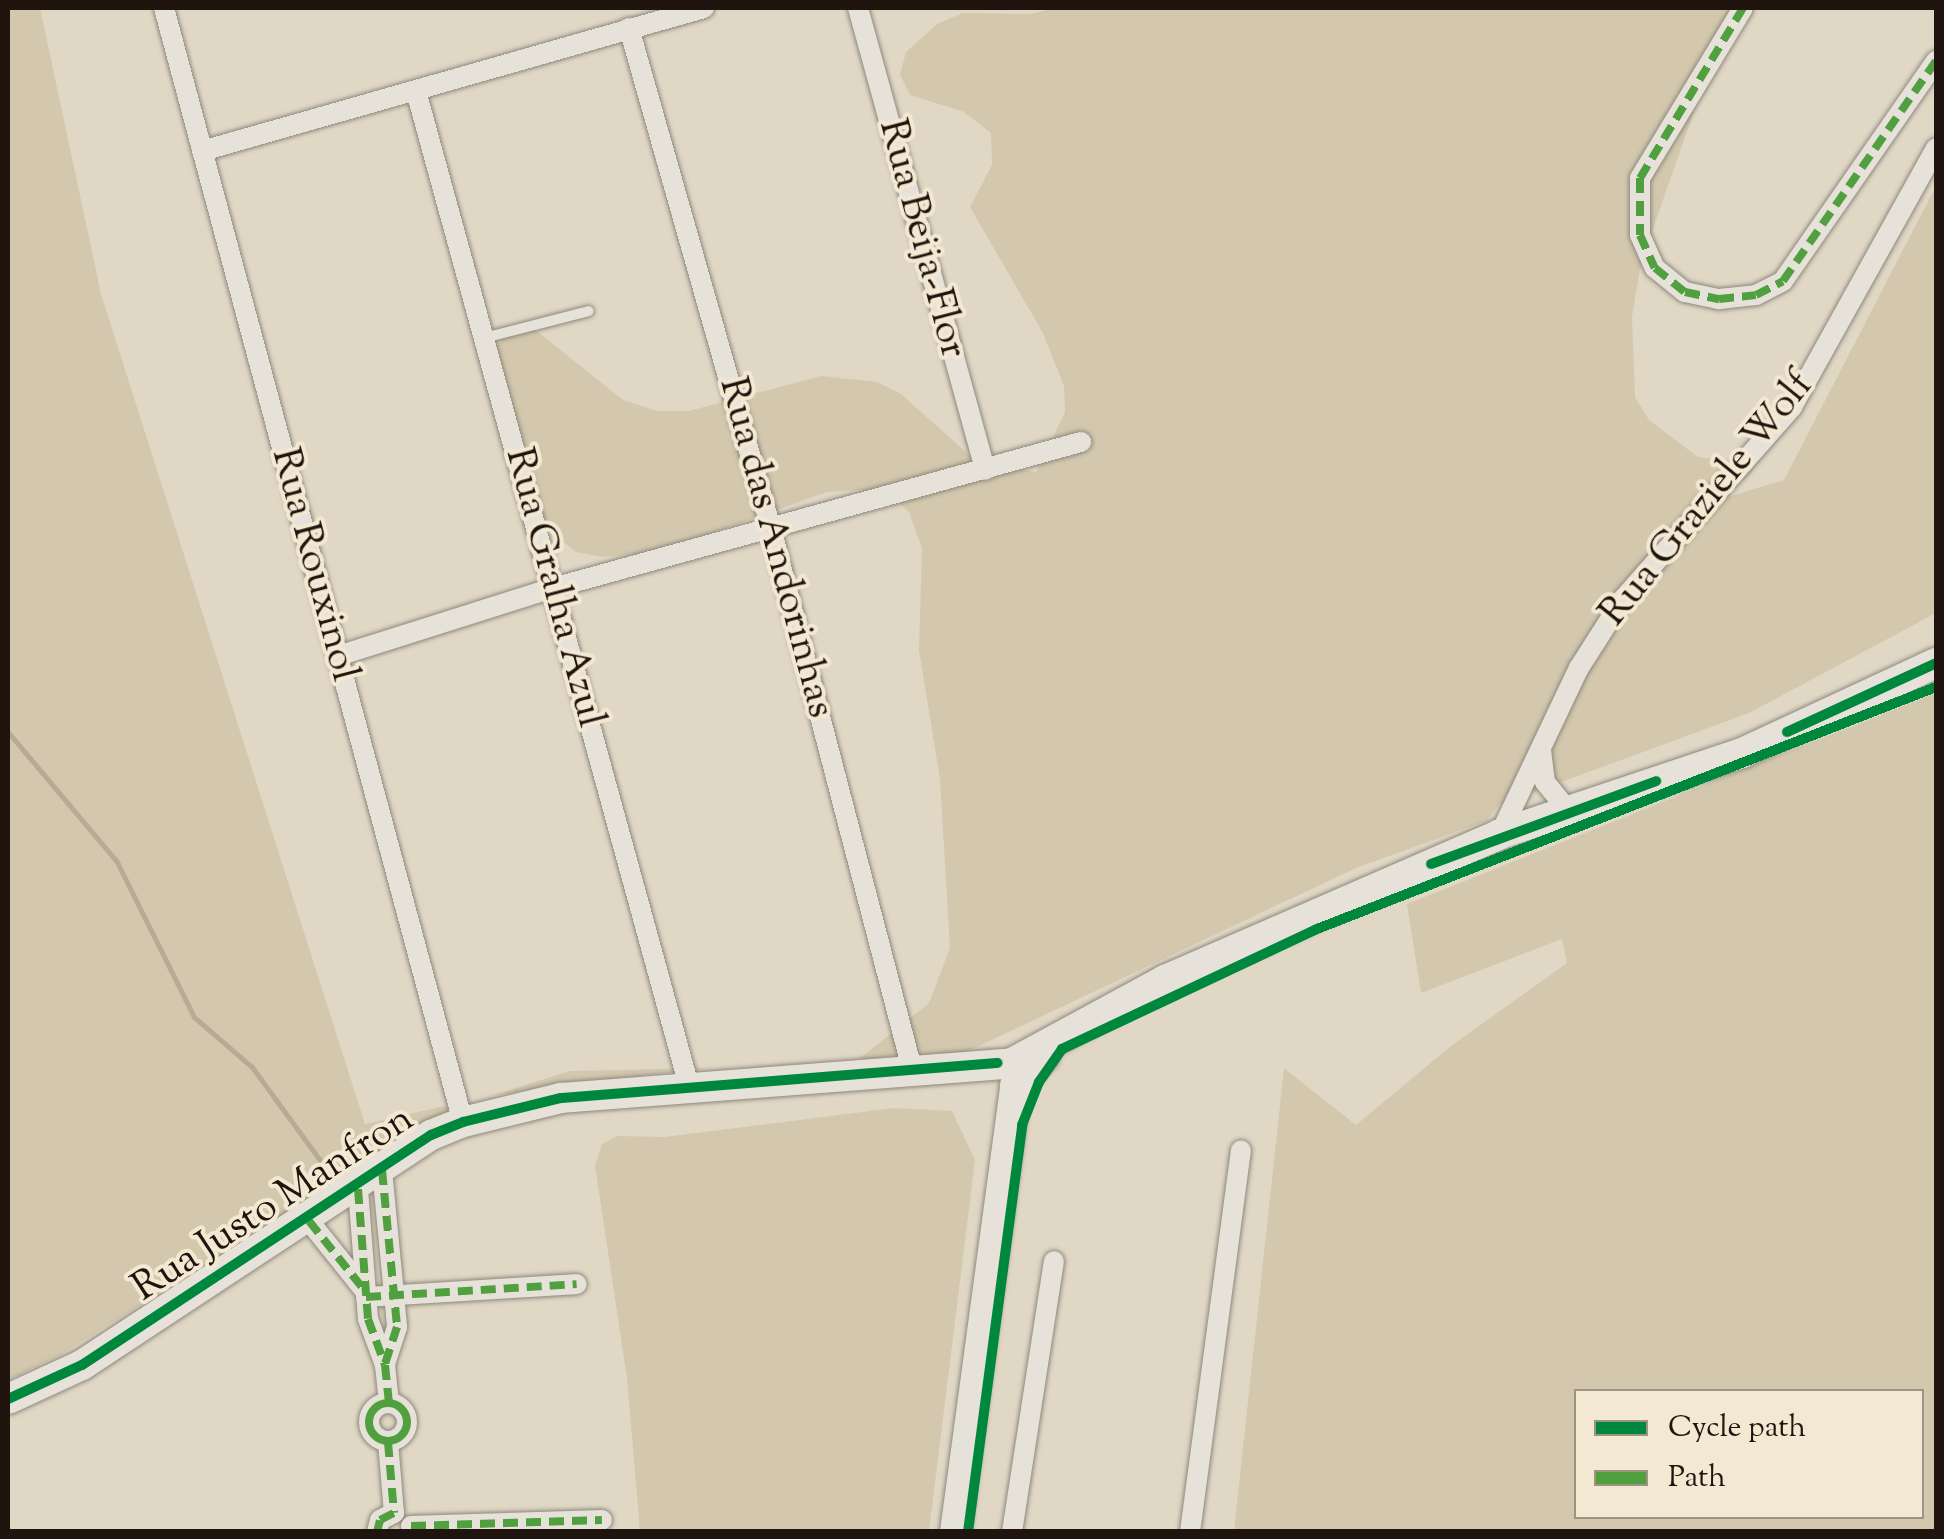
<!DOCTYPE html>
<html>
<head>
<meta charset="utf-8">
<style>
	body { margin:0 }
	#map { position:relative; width:1944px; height:1539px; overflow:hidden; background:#e0d8c5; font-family:"Sorts Mill Goudy",serif }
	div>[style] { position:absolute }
	.green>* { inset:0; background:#d3c8ae }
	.stream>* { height:5px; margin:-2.5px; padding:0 2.5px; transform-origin:2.5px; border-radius:2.5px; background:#b8ab94 }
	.roads { filter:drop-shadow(0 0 2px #8e887d) drop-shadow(0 0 2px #8e887d) }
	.lane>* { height:10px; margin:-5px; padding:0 5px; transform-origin:5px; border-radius:5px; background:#e7e2d9 }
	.street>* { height:20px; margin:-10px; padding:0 10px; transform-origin:10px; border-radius:10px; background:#e7e2d9 }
	.street>.ring { margin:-10px; padding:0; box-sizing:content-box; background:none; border:20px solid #e7e2d9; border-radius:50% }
	.secondary>* { height:30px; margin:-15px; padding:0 15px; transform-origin:15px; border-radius:15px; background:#e7e2d9 }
	.quiet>* { height:8px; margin-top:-4px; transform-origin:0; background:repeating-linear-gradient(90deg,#50a03f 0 15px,transparent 0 23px) }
	.quiet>.ring { margin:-4px; padding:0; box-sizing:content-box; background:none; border:8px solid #50a03f; border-radius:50% }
	.cycleway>* { height:10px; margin:-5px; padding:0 5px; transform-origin:5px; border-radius:5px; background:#00873e }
	span { translate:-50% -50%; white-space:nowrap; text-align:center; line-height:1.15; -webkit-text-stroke:8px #f3e8d2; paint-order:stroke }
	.street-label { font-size:40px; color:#20140f }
	.frame { position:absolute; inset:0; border:10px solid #20140f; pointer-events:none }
	.legend { position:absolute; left:1574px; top:1389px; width:350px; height:130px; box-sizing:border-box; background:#f3e8d2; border:2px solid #9f9384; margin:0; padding:12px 18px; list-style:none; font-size:30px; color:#20140f }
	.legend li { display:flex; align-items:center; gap:20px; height:50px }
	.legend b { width:50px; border:2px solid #9f9384 }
</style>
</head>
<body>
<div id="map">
	<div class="green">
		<i style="clip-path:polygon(8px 8px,40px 8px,101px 294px,365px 1124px,462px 1102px,62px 1354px,8px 1380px)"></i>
		<i style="clip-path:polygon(1055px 8px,1730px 8px,1641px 263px,1632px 317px,1635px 397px,1649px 420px,1698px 457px,1740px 462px,1767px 451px,1747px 478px,1699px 506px,1784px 480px,1936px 186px,1936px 613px,1749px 713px,1499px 805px,1486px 821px,1356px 868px,964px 1053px,859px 1059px,929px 1003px,950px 948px,940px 779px,919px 650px,922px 548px,909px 512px,892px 497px,861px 490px,827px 492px,659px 552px,603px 557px,576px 552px,547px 528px,535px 500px,495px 369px,498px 344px,512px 327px,533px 328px,623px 400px,657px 411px,689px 411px,821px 376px,877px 382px,901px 394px,977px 462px,1036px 472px,1065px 412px,1064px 386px,1043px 333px,970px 207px,992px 165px,991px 133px,964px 112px,910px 95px,900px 75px,906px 52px,937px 24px,963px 13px,1031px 14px)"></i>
		<i style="clip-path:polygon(evenodd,1936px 693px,1936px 1531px,1234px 1531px,1284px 1068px,1356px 1125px,1451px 1046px,1567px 963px,1562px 939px,1421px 993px,1407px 904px,1936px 693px,1576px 1392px,1922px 1392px,1922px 1516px,1576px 1516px,1576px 1392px)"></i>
		<i style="clip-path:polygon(709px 1068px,686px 1070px,494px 1095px,570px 1071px)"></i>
		<i style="clip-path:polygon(894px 1108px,952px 1111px,975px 1160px,929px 1531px,640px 1531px,627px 1378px,595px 1166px,602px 1144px,617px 1136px,664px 1137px)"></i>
	</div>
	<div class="stream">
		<i style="left:8px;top:732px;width:170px;rotate:50deg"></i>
		<i style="left:117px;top:862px;width:173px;rotate:63.6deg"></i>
		<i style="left:194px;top:1017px;width:77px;rotate:40.8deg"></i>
		<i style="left:252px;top:1067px;width:141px;rotate:53.9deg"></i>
	</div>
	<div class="roads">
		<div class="lane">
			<i style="left:484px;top:338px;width:108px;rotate:-14.4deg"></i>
		</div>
		<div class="street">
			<i style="left:164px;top:8px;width:1153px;rotate:74.98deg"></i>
			<i style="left:858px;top:8px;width:479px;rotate:74.6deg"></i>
			<i style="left:1743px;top:8px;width:199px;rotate:121.2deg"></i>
			<i style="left:1640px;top:178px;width:57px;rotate:90deg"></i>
			<i style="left:1640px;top:235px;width:36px;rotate:66deg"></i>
			<i style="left:1655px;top:268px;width:38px;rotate:39deg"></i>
			<i style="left:1685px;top:292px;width:35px;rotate:12deg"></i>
			<i style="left:1719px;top:299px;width:37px;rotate:-6deg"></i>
			<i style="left:1756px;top:295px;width:30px;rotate:-27deg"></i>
			<i style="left:1783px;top:281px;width:268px;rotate:-55.2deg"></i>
			<i style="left:629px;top:28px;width:524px;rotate:74.16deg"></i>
			<i style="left:772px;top:532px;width:555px;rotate:75.39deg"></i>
			<i style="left:416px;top:91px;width:1032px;rotate:74.66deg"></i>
			<i style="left:202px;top:151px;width:522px;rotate:-15.9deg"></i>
			<i style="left:338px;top:656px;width:225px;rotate:-17.6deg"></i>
			<i style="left:553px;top:588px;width:548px;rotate:-15.46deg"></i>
			<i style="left:1541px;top:750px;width:32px;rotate:83deg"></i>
			<i style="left:1545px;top:782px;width:36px;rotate:51deg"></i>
			<i style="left:1500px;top:834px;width:184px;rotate:-64.6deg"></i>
			<i style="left:1579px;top:668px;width:82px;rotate:-57.5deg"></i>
			<i style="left:1623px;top:599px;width:256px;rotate:-48.6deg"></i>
			<i style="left:1792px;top:407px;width:296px;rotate:-60.9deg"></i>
			<i style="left:382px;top:1170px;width:158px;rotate:84.5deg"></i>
			<i style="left:397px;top:1327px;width:40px;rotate:108deg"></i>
			<i style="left:358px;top:1189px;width:130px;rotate:85.6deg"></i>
			<i style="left:368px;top:1319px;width:49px;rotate:69.7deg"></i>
			<i style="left:385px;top:1365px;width:37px;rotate:84deg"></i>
			<i style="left:309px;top:1221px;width:90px;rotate:51.3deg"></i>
			<i style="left:366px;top:1297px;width:211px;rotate:-3.5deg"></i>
			<i class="ring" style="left:369px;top:1403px;width:18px;height:18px"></i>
			<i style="left:388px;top:1442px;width:71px;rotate:85.2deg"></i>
			<i style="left:411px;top:1526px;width:191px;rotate:-1.8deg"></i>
			<i style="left:377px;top:1532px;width:12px;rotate:-76deg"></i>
			<i style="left:380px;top:1520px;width:16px;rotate:-27deg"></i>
			<i style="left:1012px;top:1532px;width:274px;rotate:-81.2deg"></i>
			<i style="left:1190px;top:1532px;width:385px;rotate:-82.4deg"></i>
		</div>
		<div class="secondary">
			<i style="left:8px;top:1399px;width:81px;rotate:-24.7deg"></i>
			<i style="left:82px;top:1365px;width:418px;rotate:-33.4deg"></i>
			<i style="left:431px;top:1135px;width:35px;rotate:-22deg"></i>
			<i style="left:463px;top:1122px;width:101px;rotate:-13.8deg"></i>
			<i style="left:561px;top:1098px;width:452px;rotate:-4.4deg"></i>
			<i style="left:1012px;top:1063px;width:174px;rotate:-28.5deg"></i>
			<i style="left:1165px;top:980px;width:365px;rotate:-23.5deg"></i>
			<i style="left:1500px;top:834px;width:255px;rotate:-18.5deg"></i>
			<i style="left:1742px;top:753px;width:214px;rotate:-24.9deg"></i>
			<i style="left:955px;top:1532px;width:450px;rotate:-82.3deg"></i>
			<i style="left:1015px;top:1086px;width:42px;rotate:-46deg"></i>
		</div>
	</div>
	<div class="quiet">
		<i style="left:1743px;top:8px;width:199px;rotate:121.2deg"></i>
		<i style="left:1640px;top:178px;width:57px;rotate:90deg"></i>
		<i style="left:1640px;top:235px;width:36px;rotate:66deg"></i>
		<i style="left:1655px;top:268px;width:38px;rotate:39deg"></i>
		<i style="left:1685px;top:292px;width:35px;rotate:12deg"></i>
		<i style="left:1719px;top:299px;width:37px;rotate:-6deg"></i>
		<i style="left:1756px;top:295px;width:30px;rotate:-27deg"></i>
		<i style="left:1783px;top:281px;width:268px;rotate:-55.2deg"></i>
		<i style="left:382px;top:1170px;width:158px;rotate:84.5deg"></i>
		<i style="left:397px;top:1327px;width:40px;rotate:108deg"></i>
		<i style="left:358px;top:1189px;width:130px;rotate:85.6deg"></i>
		<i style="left:368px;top:1319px;width:49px;rotate:69.7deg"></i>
		<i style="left:385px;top:1365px;width:37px;rotate:84deg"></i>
		<i style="left:309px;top:1221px;width:90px;rotate:51.3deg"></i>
		<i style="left:366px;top:1297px;width:211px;rotate:-3.5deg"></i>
		<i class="ring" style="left:369px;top:1403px;width:30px;height:30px"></i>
		<i style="left:388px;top:1442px;width:71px;rotate:85.2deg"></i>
		<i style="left:411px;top:1526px;width:191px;rotate:-1.8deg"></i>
		<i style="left:377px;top:1532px;width:12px;rotate:-76deg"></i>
		<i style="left:380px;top:1520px;width:16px;rotate:-27deg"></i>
	</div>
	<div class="cycleway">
		<i style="left:1787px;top:732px;width:164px;rotate:-24.8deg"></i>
		<i style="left:1431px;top:864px;width:240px;rotate:-20.2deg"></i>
		<i style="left:8px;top:1399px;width:81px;rotate:-24.7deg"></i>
		<i style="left:82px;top:1365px;width:418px;rotate:-33.4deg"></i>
		<i style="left:431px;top:1135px;width:35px;rotate:-22deg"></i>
		<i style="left:463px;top:1122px;width:101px;rotate:-13.8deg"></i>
		<i style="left:561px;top:1098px;width:438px;rotate:-4.6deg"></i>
		<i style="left:968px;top:1532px;width:411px;rotate:-82.4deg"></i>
		<i style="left:1022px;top:1125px;width:46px;rotate:-68.4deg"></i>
		<i style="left:1039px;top:1082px;width:40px;rotate:-55.1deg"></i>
		<i style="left:1062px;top:1049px;width:282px;rotate:-25.2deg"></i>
		<i style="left:1317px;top:929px;width:665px;rotate:-21.35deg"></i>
	</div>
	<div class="street-label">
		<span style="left:921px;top:239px;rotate:75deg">Rua Beija-Flor</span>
		<span style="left:1708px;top:500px;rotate:-51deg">Rua Graziele Wolf</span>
		<span style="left:775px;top:548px;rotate:75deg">Rua das Andorinhas</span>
		<span style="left:313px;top:565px;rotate:75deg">Rua Rouxinol</span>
		<span style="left:553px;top:588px;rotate:75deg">Rua Gralha Azul</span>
		<span style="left:274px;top:1205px;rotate:-33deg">Rua Justo Manfron</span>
	</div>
	<div class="frame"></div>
	<ul class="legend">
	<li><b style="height:12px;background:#00873e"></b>Cycle path</li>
	<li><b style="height:12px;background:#50a03f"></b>Path</li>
	</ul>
</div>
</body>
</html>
